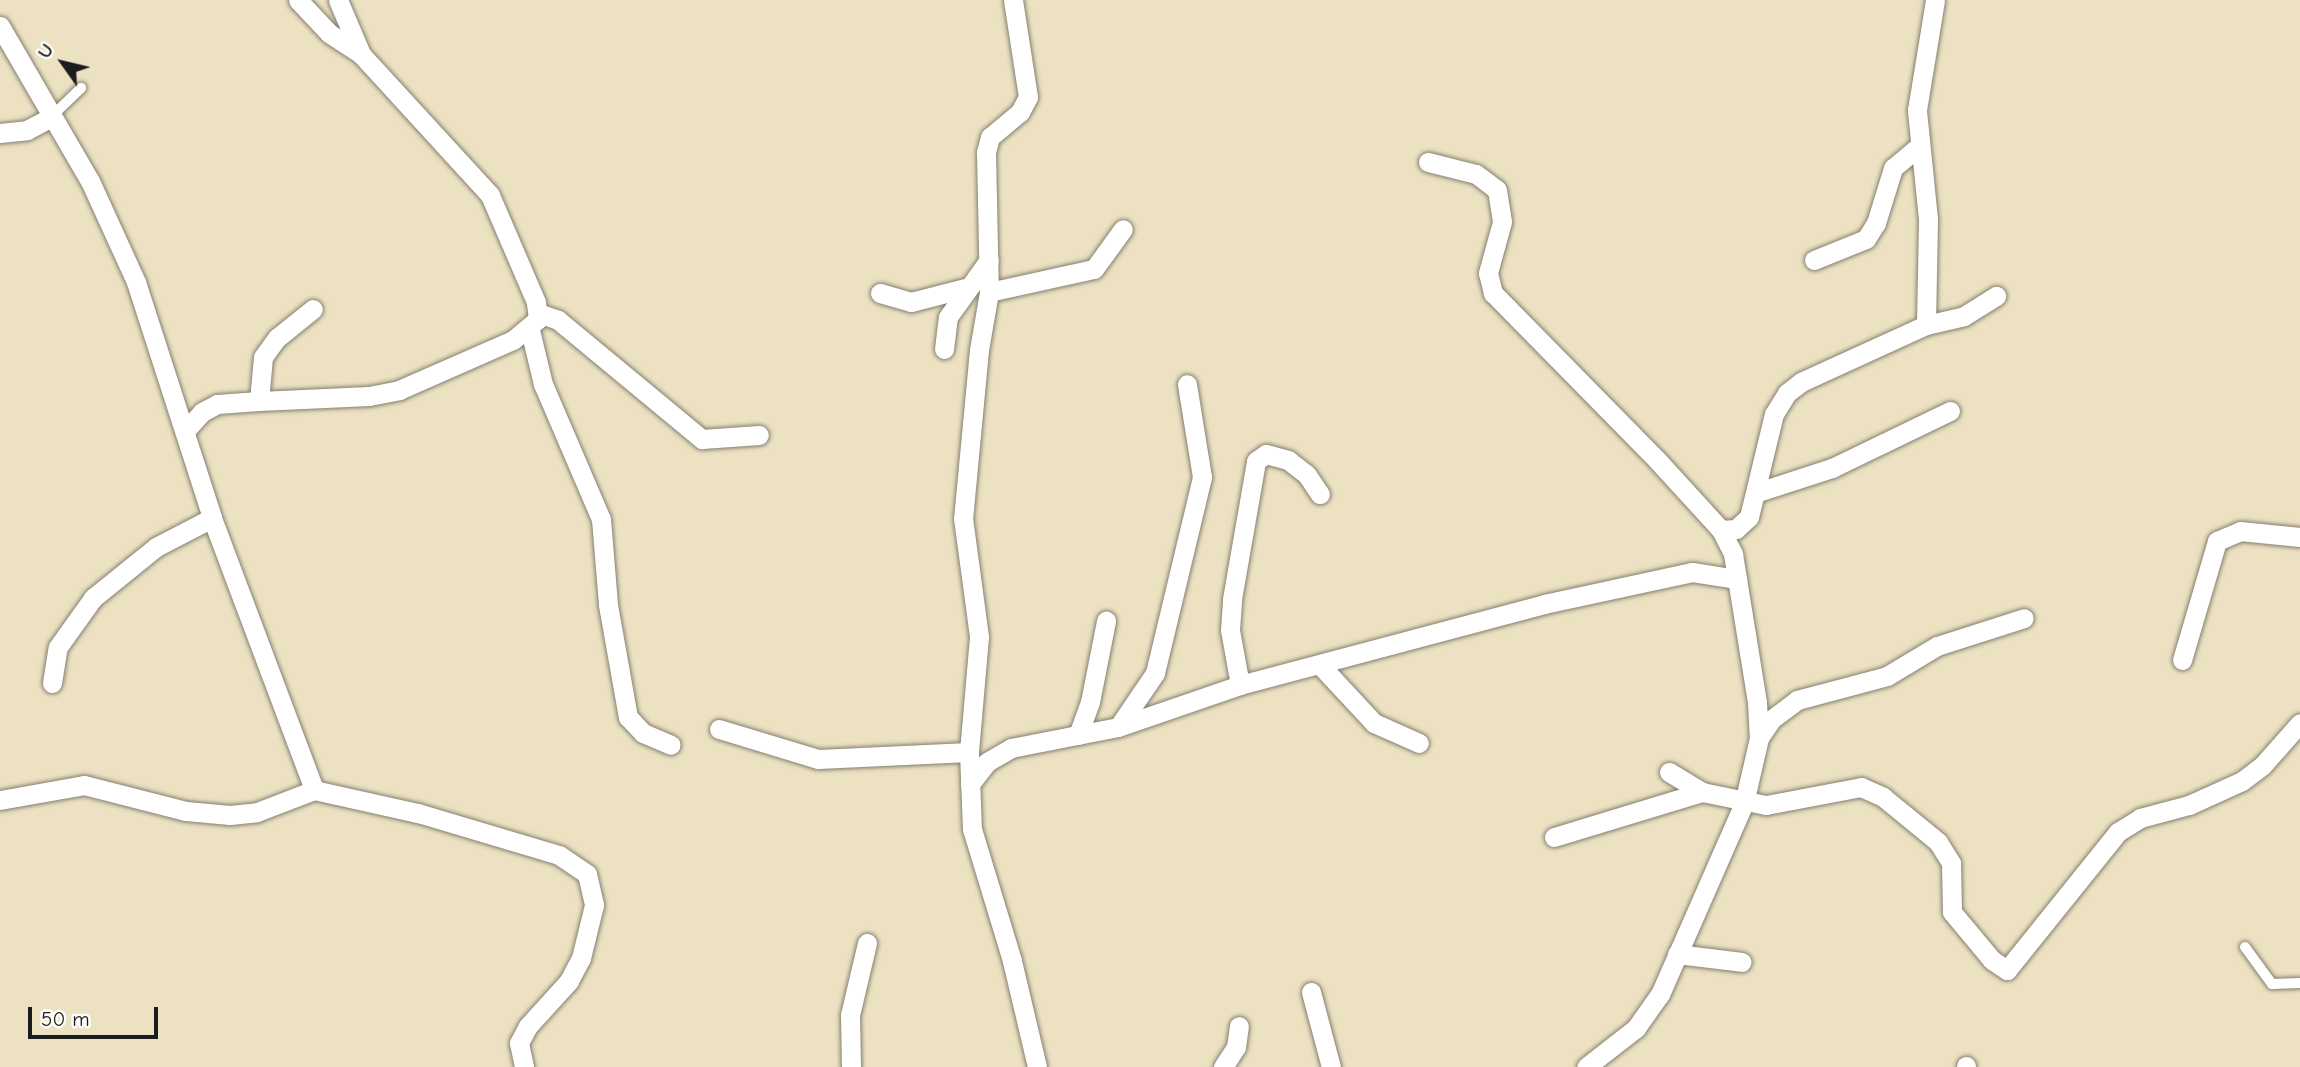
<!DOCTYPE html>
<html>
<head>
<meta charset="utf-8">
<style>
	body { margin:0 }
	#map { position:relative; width:2300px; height:1067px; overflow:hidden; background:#ece2c2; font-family:"Comic Neue",sans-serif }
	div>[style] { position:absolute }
	.roads { filter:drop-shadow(0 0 2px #847f6f) drop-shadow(0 0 2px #847f6f) }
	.lane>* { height:10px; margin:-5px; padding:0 5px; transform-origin:5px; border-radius:5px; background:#fff }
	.street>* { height:19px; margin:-9.5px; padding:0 9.5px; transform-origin:9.5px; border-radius:9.5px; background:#fff }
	span { translate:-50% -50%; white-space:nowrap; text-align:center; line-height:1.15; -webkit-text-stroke:7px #fdfcf7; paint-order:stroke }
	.north { position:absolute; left:28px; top:28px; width:70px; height:70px; -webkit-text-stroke:5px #fdfcf7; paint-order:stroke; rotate:304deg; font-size:19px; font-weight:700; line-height:28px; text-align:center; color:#1c1c1c }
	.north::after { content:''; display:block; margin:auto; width:24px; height:32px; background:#1c1c1c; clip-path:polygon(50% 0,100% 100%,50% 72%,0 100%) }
	.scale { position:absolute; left:28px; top:1007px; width:130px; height:32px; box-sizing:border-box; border:4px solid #1c1c1c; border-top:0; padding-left:9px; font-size:21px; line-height:24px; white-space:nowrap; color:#1c1c1c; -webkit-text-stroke:5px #fdfcf7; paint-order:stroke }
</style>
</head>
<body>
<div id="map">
	<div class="roads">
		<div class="lane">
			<i style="left:51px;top:117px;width:42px;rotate:-44deg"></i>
			<i style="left:2245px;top:947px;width:46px;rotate:53.9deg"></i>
			<i style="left:2272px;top:984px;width:28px;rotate:-2deg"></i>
		</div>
		<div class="street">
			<i style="left:338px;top:0;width:59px;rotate:66.9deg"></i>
			<i style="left:1013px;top:0;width:98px;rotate:81.2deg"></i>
			<i style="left:1028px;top:97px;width:17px;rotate:118deg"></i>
			<i style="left:1020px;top:112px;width:39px;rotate:140deg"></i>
			<i style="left:990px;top:137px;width:16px;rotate:105deg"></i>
			<i style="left:986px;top:152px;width:140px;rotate:88.8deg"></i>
			<i style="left:989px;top:292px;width:59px;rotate:99.8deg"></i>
			<i style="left:979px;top:350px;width:169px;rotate:95.4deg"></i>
			<i style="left:963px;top:518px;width:120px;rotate:82.3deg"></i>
			<i style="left:979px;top:637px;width:115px;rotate:95deg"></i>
			<i style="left:969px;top:752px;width:77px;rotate:87.8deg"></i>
			<i style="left:972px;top:829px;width:138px;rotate:73.1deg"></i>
			<i style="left:1012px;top:961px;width:109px;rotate:76.7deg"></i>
			<i style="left:0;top:26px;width:179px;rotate:59.9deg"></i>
			<i style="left:90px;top:181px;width:111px;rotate:65.5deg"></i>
			<i style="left:136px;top:282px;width:248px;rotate:72.1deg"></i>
			<i style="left:212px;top:518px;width:290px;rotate:69.4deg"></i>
			<i style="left:314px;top:790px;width:107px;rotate:12.5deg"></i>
			<i style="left:418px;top:813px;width:147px;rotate:16.6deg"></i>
			<i style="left:559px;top:855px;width:34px;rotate:34deg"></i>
			<i style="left:587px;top:874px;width:32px;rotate:77deg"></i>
			<i style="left:594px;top:905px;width:55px;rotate:103.8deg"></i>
			<i style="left:581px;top:958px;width:26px;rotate:118deg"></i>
			<i style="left:569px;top:981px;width:61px;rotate:132.3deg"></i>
			<i style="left:528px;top:1026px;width:19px;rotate:118deg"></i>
			<i style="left:519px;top:1043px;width:25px;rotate:78deg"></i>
			<i style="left:0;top:133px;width:27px;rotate:-6deg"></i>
			<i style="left:27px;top:130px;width:27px;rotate:-28deg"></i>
			<i style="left:1428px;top:162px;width:49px;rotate:14deg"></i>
			<i style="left:1476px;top:174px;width:26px;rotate:37deg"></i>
			<i style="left:1497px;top:190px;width:32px;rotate:81deg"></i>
			<i style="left:1502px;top:222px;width:53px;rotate:105.4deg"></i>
			<i style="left:1488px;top:273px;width:21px;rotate:76deg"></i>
			<i style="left:1493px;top:293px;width:235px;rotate:45.5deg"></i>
			<i style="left:1658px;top:461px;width:93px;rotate:47.6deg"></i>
			<i style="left:1721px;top:530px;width:27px;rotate:63deg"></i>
			<i style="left:1733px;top:554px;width:150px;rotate:80.8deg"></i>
			<i style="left:1757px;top:702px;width:36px;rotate:87deg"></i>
			<i style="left:1759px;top:738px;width:67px;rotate:103deg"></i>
			<i style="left:1744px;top:803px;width:209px;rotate:113.7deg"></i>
			<i style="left:1660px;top:994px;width:42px;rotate:125.2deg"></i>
			<i style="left:1636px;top:1028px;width:63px;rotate:142deg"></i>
			<i style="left:1814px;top:260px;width:56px;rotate:-22deg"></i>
			<i style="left:1866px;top:239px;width:19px;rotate:-58deg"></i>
			<i style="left:1876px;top:223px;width:58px;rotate:-72.8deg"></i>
			<i style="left:1893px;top:168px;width:35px;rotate:-40deg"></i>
			<i style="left:989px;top:292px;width:107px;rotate:-12.4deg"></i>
			<i style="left:1094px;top:269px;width:49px;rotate:-54.1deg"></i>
			<i style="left:880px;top:293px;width:32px;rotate:16deg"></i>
			<i style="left:911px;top:302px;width:56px;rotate:-14.5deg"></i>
			<i style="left:538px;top:313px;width:21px;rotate:19deg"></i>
			<i style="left:558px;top:320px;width:187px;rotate:39.6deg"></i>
			<i style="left:702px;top:439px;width:57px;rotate:-4deg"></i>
			<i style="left:1926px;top:325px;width:39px;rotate:-13deg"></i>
			<i style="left:1964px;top:316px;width:38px;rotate:-32deg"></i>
			<i style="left:530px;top:330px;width:56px;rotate:76.5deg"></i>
			<i style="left:543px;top:384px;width:147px;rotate:66.8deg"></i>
			<i style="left:601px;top:519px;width:86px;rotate:85.3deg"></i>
			<i style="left:608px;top:605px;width:114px;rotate:79.9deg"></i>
			<i style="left:628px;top:717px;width:22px;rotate:47deg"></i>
			<i style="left:643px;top:733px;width:30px;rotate:23deg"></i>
			<i style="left:944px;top:349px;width:32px;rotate:-83deg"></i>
			<i style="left:948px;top:317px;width:70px;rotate:-54.3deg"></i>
			<i style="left:259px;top:401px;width:110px;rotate:-2.6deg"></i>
			<i style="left:369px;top:396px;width:31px;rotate:-11deg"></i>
			<i style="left:399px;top:390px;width:124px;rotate:-23.7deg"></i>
			<i style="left:513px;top:340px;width:33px;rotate:-40deg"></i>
			<i style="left:538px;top:319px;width:17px;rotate:-97deg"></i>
			<i style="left:536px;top:302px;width:116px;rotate:-113.3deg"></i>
			<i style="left:490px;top:195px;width:191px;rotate:-132.5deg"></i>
			<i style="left:361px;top:54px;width:38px;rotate:-147deg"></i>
			<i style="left:329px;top:33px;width:45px;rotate:-133.2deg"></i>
			<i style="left:185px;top:431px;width:25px;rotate:-48deg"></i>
			<i style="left:202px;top:412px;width:17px;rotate:-28deg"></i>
			<i style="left:217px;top:404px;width:42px;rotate:-4.1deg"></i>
			<i style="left:259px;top:401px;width:44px;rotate:-84.8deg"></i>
			<i style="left:263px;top:357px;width:24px;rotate:-54deg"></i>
			<i style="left:277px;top:338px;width:46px;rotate:-38.9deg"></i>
			<i style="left:1758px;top:492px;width:78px;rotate:-18deg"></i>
			<i style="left:1832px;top:468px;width:131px;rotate:-25.8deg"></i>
			<i style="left:1721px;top:530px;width:15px;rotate:-4deg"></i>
			<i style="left:1736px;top:529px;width:18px;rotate:-43deg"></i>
			<i style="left:1749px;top:517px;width:106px;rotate:-76.4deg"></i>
			<i style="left:1774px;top:414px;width:25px;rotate:-58deg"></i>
			<i style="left:1787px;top:393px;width:18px;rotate:-38deg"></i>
			<i style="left:1801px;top:382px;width:137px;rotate:-24.5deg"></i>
			<i style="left:1926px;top:325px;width:106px;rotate:-88.9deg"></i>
			<i style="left:1928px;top:219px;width:110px;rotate:-95.8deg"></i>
			<i style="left:1917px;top:110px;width:111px;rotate:-80.7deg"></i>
			<i style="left:2182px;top:660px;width:124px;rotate:-73.6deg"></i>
			<i style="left:2217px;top:541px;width:25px;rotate:-23deg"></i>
			<i style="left:2240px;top:531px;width:60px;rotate:5.7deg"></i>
			<i style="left:1321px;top:666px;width:78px;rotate:47.1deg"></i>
			<i style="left:1374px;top:723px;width:49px;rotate:24deg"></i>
			<i style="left:52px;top:683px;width:36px;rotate:-81deg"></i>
			<i style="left:58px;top:647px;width:60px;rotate:-54.5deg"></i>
			<i style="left:93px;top:598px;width:81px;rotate:-39deg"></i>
			<i style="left:156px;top:547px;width:63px;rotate:-27.4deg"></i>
			<i style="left:1240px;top:685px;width:56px;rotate:-100.3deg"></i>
			<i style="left:1230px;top:630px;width:31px;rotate:-86deg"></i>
			<i style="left:1232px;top:599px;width:140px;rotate:-80.1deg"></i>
			<i style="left:1256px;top:461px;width:12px;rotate:-35deg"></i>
			<i style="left:1266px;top:454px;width:23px;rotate:15deg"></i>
			<i style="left:1288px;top:460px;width:24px;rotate:38deg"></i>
			<i style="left:1307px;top:475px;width:23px;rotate:56deg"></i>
			<i style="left:1119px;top:726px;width:64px;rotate:-55.8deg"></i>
			<i style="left:1155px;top:673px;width:202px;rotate:-76.5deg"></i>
			<i style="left:1202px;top:477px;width:94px;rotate:-99.2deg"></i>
			<i style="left:719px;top:729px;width:103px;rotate:16.9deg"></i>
			<i style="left:818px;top:759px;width:151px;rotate:-2.7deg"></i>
			<i style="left:1078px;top:735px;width:35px;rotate:-70deg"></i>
			<i style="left:1090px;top:702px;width:83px;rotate:-78.8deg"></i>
			<i style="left:1759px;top:738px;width:23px;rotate:-56deg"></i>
			<i style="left:1772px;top:719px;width:31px;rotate:-37deg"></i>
			<i style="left:1797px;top:700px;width:93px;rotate:-14.9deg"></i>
			<i style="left:1887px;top:676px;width:58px;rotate:-31deg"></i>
			<i style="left:1937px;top:646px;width:91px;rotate:-17.8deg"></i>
			<i style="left:1669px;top:772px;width:39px;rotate:31deg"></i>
			<i style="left:970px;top:784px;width:28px;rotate:-52deg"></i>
			<i style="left:987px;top:762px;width:28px;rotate:-30deg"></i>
			<i style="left:1011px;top:748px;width:109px;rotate:-11.1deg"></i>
			<i style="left:1118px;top:727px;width:129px;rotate:-19deg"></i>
			<i style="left:1240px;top:685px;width:315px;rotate:-14.9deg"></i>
			<i style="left:1544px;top:604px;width:151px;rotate:-12.2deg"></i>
			<i style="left:1692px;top:572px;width:46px;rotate:8.8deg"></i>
			<i style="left:0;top:800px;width:85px;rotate:-10.1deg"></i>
			<i style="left:84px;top:785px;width:105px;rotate:14.3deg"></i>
			<i style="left:186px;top:811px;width:44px;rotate:5.2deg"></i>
			<i style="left:230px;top:815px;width:27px;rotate:-6deg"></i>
			<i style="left:257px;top:812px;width:61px;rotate:-21.1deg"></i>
			<i style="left:1554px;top:837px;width:155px;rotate:-16.9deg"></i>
			<i style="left:1702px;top:792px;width:65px;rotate:11.5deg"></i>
			<i style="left:1766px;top:805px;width:97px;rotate:-10.7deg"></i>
			<i style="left:1861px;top:787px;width:24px;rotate:24deg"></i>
			<i style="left:1883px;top:797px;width:71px;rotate:39.3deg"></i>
			<i style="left:1938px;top:842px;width:25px;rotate:58deg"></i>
			<i style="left:1951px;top:863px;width:49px;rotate:88.8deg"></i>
			<i style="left:1952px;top:912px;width:62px;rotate:50.2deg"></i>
			<i style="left:1992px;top:960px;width:18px;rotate:34deg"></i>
			<i style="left:2007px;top:970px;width:177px;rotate:-51.2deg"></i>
			<i style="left:2118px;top:832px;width:26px;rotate:-32deg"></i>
			<i style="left:2140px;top:818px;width:51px;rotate:-14.9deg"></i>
			<i style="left:2189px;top:805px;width:58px;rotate:-24.4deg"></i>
			<i style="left:2242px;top:781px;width:25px;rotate:-37deg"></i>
			<i style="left:2262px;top:766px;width:57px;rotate:-48.5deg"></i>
			<i style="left:1677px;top:954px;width:65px;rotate:7deg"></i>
			<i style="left:1311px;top:992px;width:78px;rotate:75.1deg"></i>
			<i style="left:1966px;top:1066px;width:1px;rotate:90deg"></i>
			<i style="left:851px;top:1067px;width:52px;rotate:-91.1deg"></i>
			<i style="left:850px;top:1015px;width:74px;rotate:-76.7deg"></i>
			<i style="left:1223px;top:1067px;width:24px;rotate:-57deg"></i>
			<i style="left:1236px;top:1047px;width:21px;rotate:-82deg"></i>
		</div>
	</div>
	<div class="north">U</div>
	<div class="scale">50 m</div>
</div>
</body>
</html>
